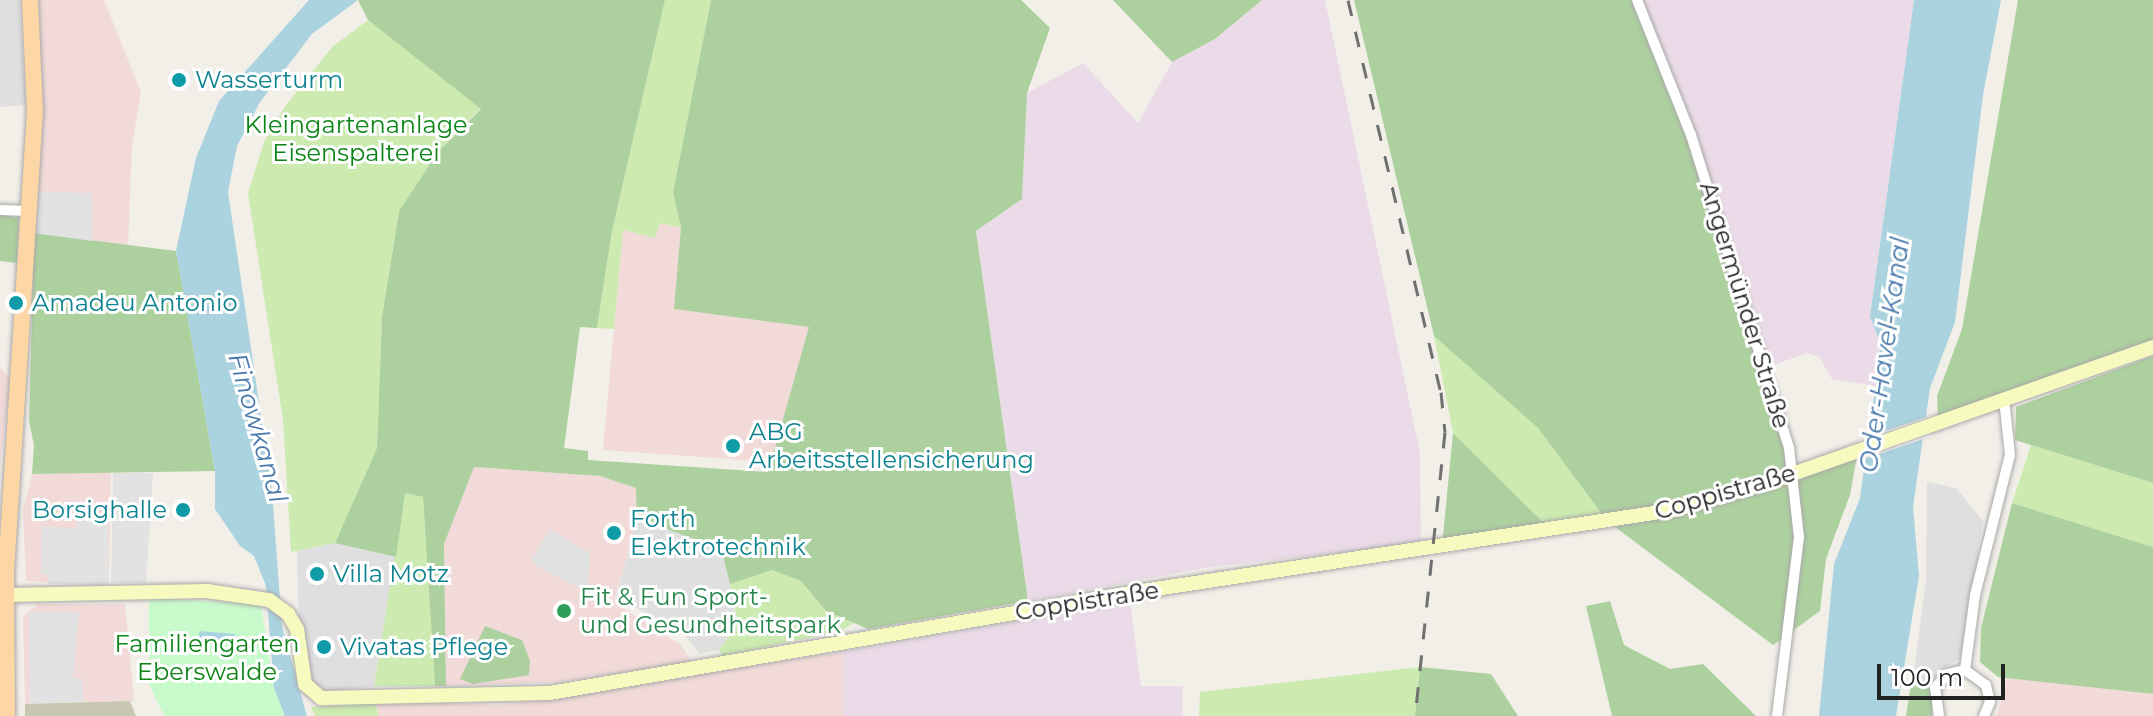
<!DOCTYPE html>
<html>
<head>
<meta charset="utf-8">
<style>
	body { margin:0 }
	#map { position:relative; width:2153px; height:716px; overflow:hidden; background:#f2efe9; font-family:Montserrat,sans-serif }
	div>[style] { position:absolute }
	.residential>* { inset:0; background:#e0dfdf }
	.commercial>* { inset:0; background:#f2dad9 }
	.industrial>* { inset:0; background:#ebdbe8 }
	.construction>* { inset:0; background:#c7c7b4 }
	.grass>* { inset:0; background:#cdebb0 }
	.forest>* { inset:0; background:#add19e }
	.park>* { inset:0; background:#c8facc }
	.parking>* { inset:0; background:#e2e2e2 }
	.water>* { inset:0; background:#aad3df }
	.pier>* { inset:0; background:#fff }
	.roads { filter:drop-shadow(0 0 2px #a9a9a9) drop-shadow(0 0 2px #a9a9a9) }
	.street>* { height:10px; margin:-5px; padding:0 5px; transform-origin:5px; border-radius:5px; background:#fff }
	.secondary>* { height:14px; margin:-7px; padding:0 7px; transform-origin:7px; border-radius:7px; background:#f7fabf }
	.primary>* { height:16px; margin:-8px; padding:0 8px; transform-origin:8px; border-radius:8px; background:#fcd6a4 }
	.rail>* { height:3px; margin-top:-1.5px; transform-origin:0; background:repeating-linear-gradient(90deg,#707070 0 16px,transparent 0 32px) }
	.dots>* { width:22px; height:22px; translate:-50% -50%; box-sizing:border-box; border:4px solid #fff; border-radius:50% }
	span { translate:-50% -50%; white-space:nowrap; text-align:center; line-height:1.15; -webkit-text-stroke:6px #fff; paint-order:stroke }
	.culture-label { font-size:24px; color:#0d838f }
	.left { translate:0 -50%; text-align:left }
	.right { translate:-100% -50%; text-align:right }
	.park-label { font-size:24px; color:#0c8416 }
	.street-label { font-size:24px; color:#222 }
	.leisure-label { font-size:24px; color:#27864d }
	.water-label { font-size:26px; color:#4a7aab; font-style:italic }
	.scale { position:absolute; left:1877px; top:664px; width:128px; height:36px; box-sizing:border-box; border:4px solid #222; border-top:0; padding-left:10px; font-size:24px; line-height:28px; white-space:nowrap; color:#222; -webkit-text-stroke:6px #fff; paint-order:stroke }
</style>
</head>
<body>
<div id="map">
	<div class="residential">
		<i style="clip-path:polygon(0 0,19px 0,26px 105px,0 107px)"></i>
		<i style="clip-path:polygon(1927px 482px,1956px 488px,1983px 521px,1961px 658px,1940px 670px,1932px 683px,1913px 679px,1926px 579px)"></i>
		<i style="clip-path:polygon(637px 519px,722px 548px,738px 624px,719px 650px,699px 654px,685px 635px,616px 596px)"></i>
		<i style="clip-path:polygon(335px 543px,396px 557px,374px 686px,327px 691px,312px 681px,299px 629px,297px 551px)"></i>
	</div>
	<div class="commercial">
		<i style="clip-path:polygon(35px 0,104px 0,141px 92px,132px 146px,128px 246px,34px 233px,41px 90px)"></i>
		<i style="clip-path:polygon(659px 223px,681px 228px,675px 309px,809px 327px,772px 462px,603px 450px,623px 230px,655px 237px)"></i>
		<i style="clip-path:polygon(0 367px,10px 380px,0 468px)"></i>
		<i style="clip-path:polygon(473px 467px,601px 476px,637px 488px,637px 519px,614px 602px,681px 645px,692px 662px,561px 682px,446px 686px,444px 544px)"></i>
		<i style="clip-path:polygon(111px 472px,109px 585px,26px 581px,23px 510px,32px 474px)"></i>
		<i style="clip-path:polygon(38px 604px,125px 604px,134px 701px,25px 704px,23px 616px)"></i>
		<i style="clip-path:polygon(843px 652px,843px 716px,379px 716px,375px 701px,502px 705px)"></i>
		<i style="clip-path:polygon(2008px 674px,2153px 694px,2153px 716px,1997px 716px)"></i>
	</div>
	<div class="industrial">
		<i style="clip-path:polygon(1262px 0,1325px 0,1420px 453px,1421px 543px,1204px 568px,1028px 601px,976px 231px,1022px 199px,1027px 93px,1083px 63px,1138px 123px,1172px 62px,1215px 39px)"></i>
		<i style="clip-path:polygon(1637px 0,1914px 0,1870px 315px,1881px 346px,1876px 386px,1832px 379px,1819px 357px,1807px 353px,1766px 368px)"></i>
		<i style="clip-path:polygon(1130px 602px,1141px 686px,1183px 686px,1183px 716px,843px 716px,843px 652px)"></i>
	</div>
	<div class="construction">
		<i style="clip-path:polygon(130px 701px,136px 716px,25px 716px,25px 704px)"></i>
	</div>
	<div class="grass">
		<i style="clip-path:polygon(665px 0,711px 0,673px 192px,681px 228px,660px 223px,655px 238px,623px 230px,614px 329px,597px 328px,612px 231px)"></i>
		<i style="clip-path:polygon(368px 20px,481px 108px,438px 152px,399px 211px,382px 317px,377px 448px,335px 543px,291px 552px,283px 420px,248px 193px,264px 142px,284px 108px,332px 47px)"></i>
		<i style="clip-path:polygon(1434px 336px,1538px 428px,1607px 521px,1551px 530px,1453px 433px)"></i>
		<i style="clip-path:polygon(2031px 445px,2153px 483px,2153px 547px,2012px 503px)"></i>
		<i style="clip-path:polygon(405px 493px,423px 497px,435px 686px,374px 686px)"></i>
		<i style="clip-path:polygon(772px 570px,801px 581px,826px 611px,854px 623px,841px 631px,723px 656px,719px 650px,738px 624px,730px 584px)"></i>
		<i style="clip-path:polygon(1420px 667px,1415px 716px,1199px 716px,1200px 692px)"></i>
		<i style="clip-path:polygon(375px 703px,379px 716px,315px 716px,311px 707px)"></i>
	</div>
	<div class="forest">
		<i style="clip-path:polygon(358px 0,665px 0,612px 231px,597px 328px,580px 327px,564px 448px,588px 451px,588px 460px,768px 472px,809px 327px,674px 309px,681px 228px,673px 192px,711px 0,1021px 0,1050px 28px,1027px 93px,1022px 199px,976px 231px,1028px 601px,868px 629px,826px 611px,801px 581px,772px 570px,730px 584px,721px 548px,637px 519px,636px 488px,600px 476px,474px 467px,444px 544px,446px 686px,435px 686px,423px 497px,405px 493px,396px 557px,335px 543px,377px 448px,382px 317px,399px 211px,438px 152px,481px 109px,368px 20px)"></i>
		<i style="clip-path:polygon(1113px 0,1262px 0,1215px 39px,1172px 62px)"></i>
		<i style="clip-path:polygon(1354px 0,1637px 0,1664px 64px,1793px 473px,1858px 450px,1850px 495px,1826px 559px,1820px 611px,1773px 645px,1607px 521px,1538px 428px,1434px 336px)"></i>
		<i style="clip-path:polygon(2018px 0,2153px 0,2153px 343px,1938px 418px,1937px 396px,1962px 329px)"></i>
		<i style="clip-path:polygon(0 214px,19px 218px,17px 263px,0 261px)"></i>
		<i style="clip-path:polygon(34px 233px,176px 251px,215px 471px,32px 474px,34px 445px,29px 421px)"></i>
		<i style="clip-path:polygon(2153px 356px,2153px 483px,2015px 440px,2016px 407px)"></i>
		<i style="clip-path:polygon(1453px 433px,1551px 530px,1442px 546px)"></i>
		<i style="clip-path:polygon(2012px 503px,2153px 547px,2153px 694px,1998px 677px,1980px 662px,1981px 628px)"></i>
		<i style="clip-path:polygon(1610px 601px,1624px 645px,1670px 669px,1703px 664px,1756px 716px,1612px 716px,1586px 606px)"></i>
		<i style="clip-path:polygon(485px 626px,522px 640px,530px 661px,529px 675px,473px 684px,460px 679px)"></i>
		<i style="clip-path:polygon(1420px 667px,1491px 674px,1518px 716px,1415px 716px)"></i>
		<i style="clip-path:polygon(1911px 684px,1932px 687px,1932px 716px,1906px 716px)"></i>
	</div>
	<div class="park">
		<i style="clip-path:polygon(149px 598px,261px 604px,274px 688px,285px 716px,164px 716px,149px 684px)"></i>
	</div>
	<div class="parking">
		<i style="clip-path:polygon(36px 192px,92px 193px,93px 241px,34px 233px)"></i>
		<i style="clip-path:polygon(113px 473px,153px 473px,146px 583px,111px 582px)"></i>
		<i style="clip-path:polygon(77px 518px,105px 518px,108px 523px,109px 585px,48px 584px,48px 575px,41px 574px,42px 526px,77px 529px)"></i>
		<i style="clip-path:polygon(550px 529px,590px 553px,588px 592px,535px 565px,532px 559px)"></i>
		<i style="clip-path:polygon(29px 612px,79px 612px,73px 678px,82px 678px,83px 702px,30px 703px)"></i>
	</div>
	<div class="water">
		<i style="clip-path:polygon(309px 0,358px 0,312px 34px,260px 102px,237px 146px,228px 192px,272px 491px,282px 627px,307px 716px,285px 716px,274px 688px,266px 586px,254px 556px,240px 546px,215px 509px,215px 471px,176px 251px,196px 158px,219px 101px)"></i>
		<i style="clip-path:polygon(1914px 0,2001px 0,1983px 95px,1955px 322px,1930px 388px,1913px 507px,1919px 576px,1896px 716px,1819px 716px,1834px 564px,1860px 498px,1881px 346px,1870px 316px)"></i>
		<i style="clip-path:polygon(199px 631px,235px 634px,235px 642px,199px 640px)"></i>
	</div>
	<div class="pier">
		<i style="clip-path:polygon(1935px 414px,1932px 436px,1856px 462px,1859px 440px)"></i>
	</div>
	<div class="roads">
		<div class="street">
			<i style="left:1637px;top:0;width:145px;rotate:68.2deg"></i>
			<i style="left:1691px;top:135px;width:328px;rotate:72.6deg"></i>
			<i style="left:1789px;top:448px;width:90px;rotate:83.6deg"></i>
			<i style="left:1799px;top:537px;width:180px;rotate:97deg"></i>
			<i style="left:0;top:210px;width:29px;rotate:2deg"></i>
			<i style="left:1965px;top:670px;width:76px;rotate:-82.4deg"></i>
			<i style="left:1975px;top:595px;width:144px;rotate:-76deg"></i>
			<i style="left:2010px;top:455px;width:56px;rotate:-96.1deg"></i>
			<i style="left:1939px;top:716px;width:28px;rotate:-98deg"></i>
			<i style="left:1935px;top:688px;width:18px;rotate:-49deg"></i>
			<i style="left:1947px;top:674px;width:18px;rotate:-13deg"></i>
			<i style="left:1965px;top:670px;width:26px;rotate:36deg"></i>
			<i style="left:1986px;top:685px;width:17px;rotate:77deg"></i>
			<i style="left:1990px;top:702px;width:15px;rotate:113deg"></i>
		</div>
		<div class="secondary">
			<i style="left:5px;top:595px;width:202px;rotate:-1.1deg"></i>
			<i style="left:207px;top:591px;width:63px;rotate:8.3deg"></i>
			<i style="left:269px;top:600px;width:24px;rotate:36deg"></i>
			<i style="left:288px;top:614px;width:17px;rotate:59deg"></i>
			<i style="left:297px;top:629px;width:56px;rotate:81.7deg"></i>
			<i style="left:305px;top:684px;width:21px;rotate:41deg"></i>
			<i style="left:321px;top:698px;width:229px;rotate:-1.3deg"></i>
			<i style="left:550px;top:693px;width:595px;rotate:-9.78deg"></i>
			<i style="left:1136px;top:592px;width:543px;rotate:-8.68deg"></i>
			<i style="left:1673px;top:510px;width:95px;rotate:-15.9deg"></i>
			<i style="left:1764px;top:484px;width:412px;rotate:-19.4deg"></i>
		</div>
		<div class="primary">
			<i style="left:7px;top:716px;width:144px;rotate:-90.4deg"></i>
			<i style="left:6px;top:572px;width:462px;rotate:-86.4deg"></i>
			<i style="left:35px;top:111px;width:111px;rotate:-92.6deg"></i>
		</div>
	</div>
	<div class="rail">
		<i style="left:1348px;top:0;width:403px;rotate:76.7deg"></i>
		<i style="left:1441px;top:392px;width:40px;rotate:84.3deg"></i>
		<i style="left:1445px;top:432px;width:286px;rotate:96deg"></i>
	</div>
	<div class="dots">
		<i style="left:179px;top:80px;background:#0f9aa8"></i>
		<i style="left:16px;top:303px;background:#0f9aa8"></i>
		<i style="left:733px;top:446px;background:#0f9aa8"></i>
		<i style="left:183px;top:510px;background:#0f9aa8"></i>
		<i style="left:614px;top:533px;background:#0f9aa8"></i>
		<i style="left:317px;top:574px;background:#0f9aa8"></i>
		<i style="left:564px;top:611px;background:#2e9e5b"></i>
		<i style="left:324px;top:647px;background:#0f9aa8"></i>
	</div>
	<div class="culture-label">
		<span class="left" style="left:195px;top:80px">Wasserturm</span>
		<span class="left" style="left:32px;top:303px">Amadeu Antonio</span>
		<span class="left" style="left:749px;top:446px">ABG<br>Arbeitsstellensicherung</span>
		<span class="right" style="left:167px;top:510px">Borsighalle</span>
		<span class="left" style="left:630px;top:533px">Forth<br>Elektrotechnik</span>
		<span class="left" style="left:333px;top:574px">Villa Motz</span>
		<span class="left" style="left:340px;top:647px">Vivatas Pflege</span>
	</div>
	<div class="park-label">
		<span style="left:356px;top:139px">Kleingartenanlage<br>Eisenspalterei</span>
		<span style="left:207px;top:658px">Familiengarten<br>Eberswalde</span>
	</div>
	<div class="street-label">
		<span style="left:1745px;top:305px;rotate:73deg">Angermünder Straße</span>
		<span style="left:1725px;top:492px;rotate:-16deg">Coppistraße</span>
		<span style="left:1087px;top:601px;rotate:-9deg">Coppistraße</span>
	</div>
	<div class="leisure-label">
		<span class="left" style="left:580px;top:611px">Fit &amp; Fun Sport-<br>und Gesundheitspark</span>
	</div>
	<div class="water-label">
		<span style="left:1885px;top:355px;rotate:-82deg">Oder-Havel-Kanal</span>
		<span style="left:257px;top:428px;rotate:74deg">Finowkanal</span>
	</div>
	<div class="scale">100 m</div>
</div>
</body>
</html>
